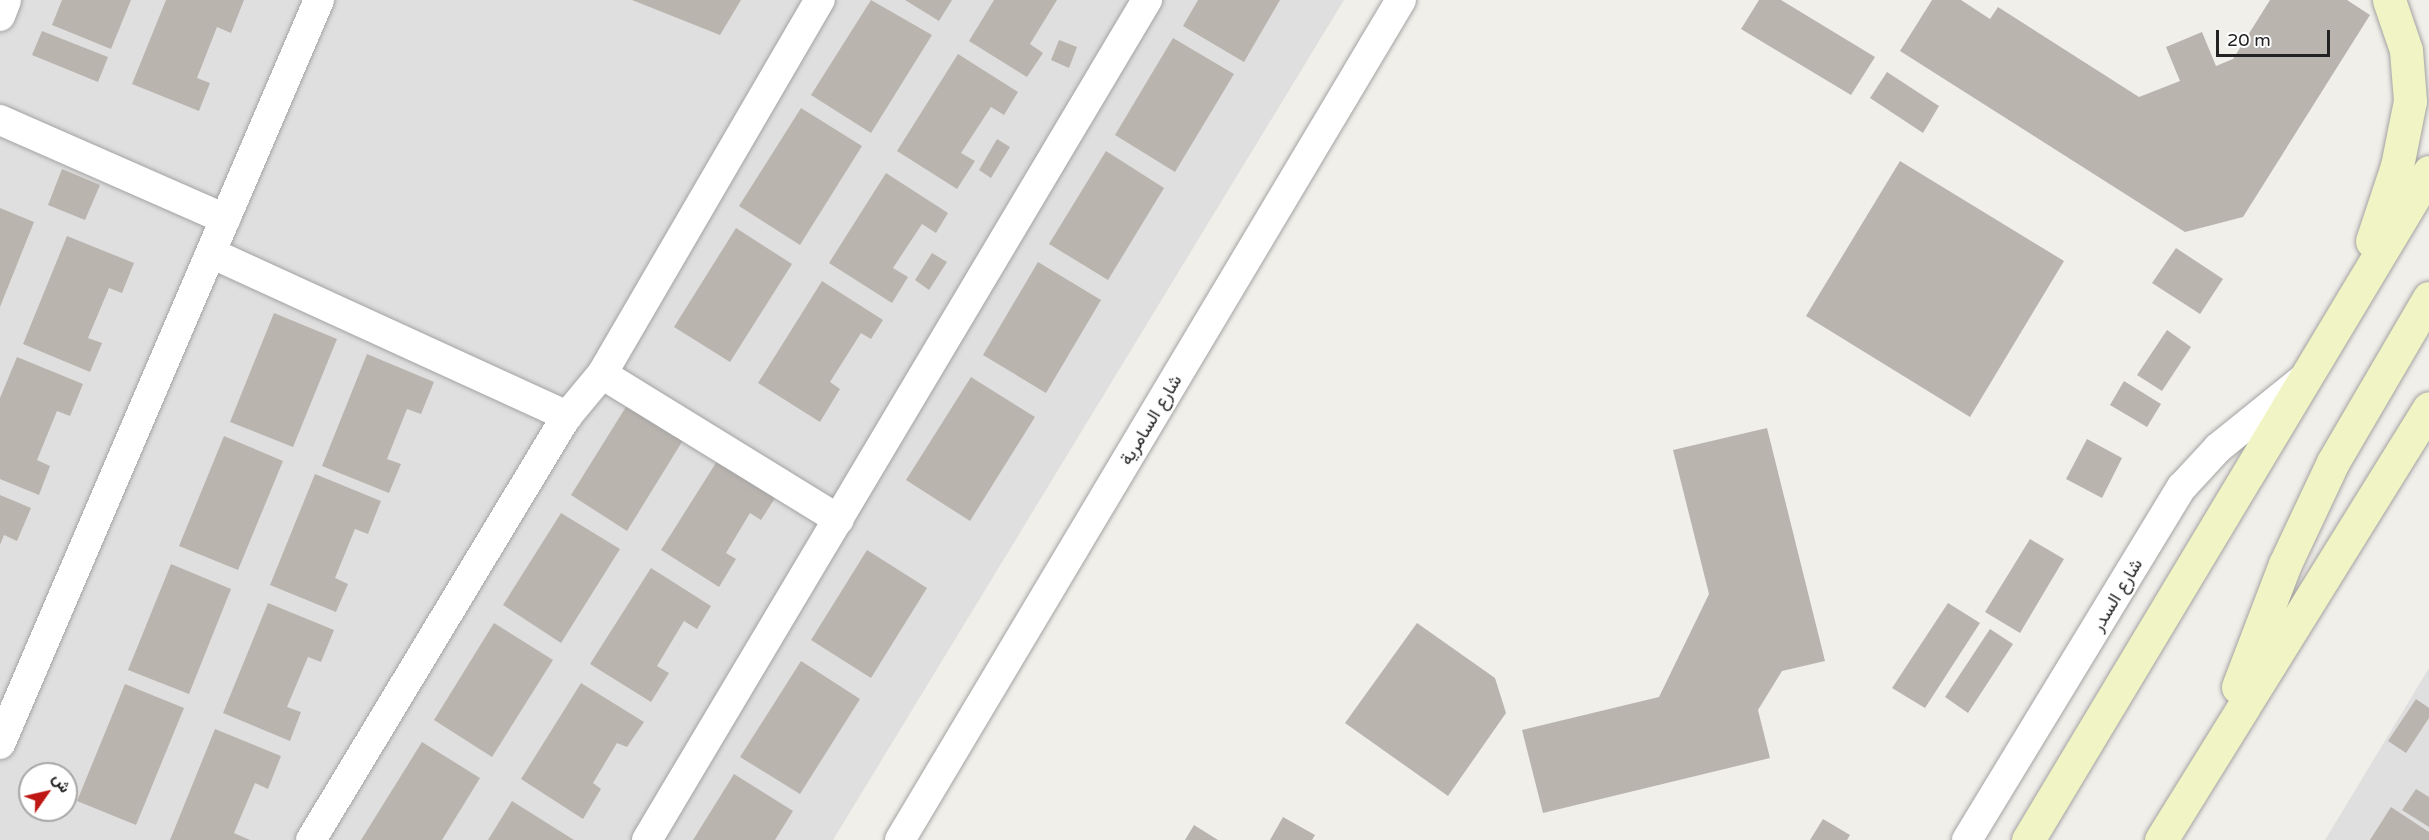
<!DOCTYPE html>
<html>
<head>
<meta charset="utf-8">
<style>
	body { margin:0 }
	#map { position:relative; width:2429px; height:840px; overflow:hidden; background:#f1efea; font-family:"Varela Round",Vazirmatn,sans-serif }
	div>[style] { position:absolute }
	.residential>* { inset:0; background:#e0dfdf }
	.building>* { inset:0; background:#bab4af }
	.roads { filter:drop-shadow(0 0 2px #a3a3a3) drop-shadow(0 0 2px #a3a3a3) }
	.minor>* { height:30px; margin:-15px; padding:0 15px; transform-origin:15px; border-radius:15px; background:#fff }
	.secondary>* { height:33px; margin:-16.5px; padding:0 16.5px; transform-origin:16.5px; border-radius:16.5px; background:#f1f4c4 }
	span { translate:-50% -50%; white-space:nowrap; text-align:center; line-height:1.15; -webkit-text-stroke:4.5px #fff; paint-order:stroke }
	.street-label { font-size:18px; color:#222 }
	.north { position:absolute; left:18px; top:762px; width:60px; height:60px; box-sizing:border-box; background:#fff; border:2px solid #a7a7a7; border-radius:50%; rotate:56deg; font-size:16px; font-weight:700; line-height:24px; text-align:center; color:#222 }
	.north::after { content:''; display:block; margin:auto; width:21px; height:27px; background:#bf1814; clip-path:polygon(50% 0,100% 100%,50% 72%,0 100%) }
	.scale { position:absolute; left:2216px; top:30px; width:114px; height:27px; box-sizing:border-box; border:3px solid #222; border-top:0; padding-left:8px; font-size:18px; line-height:21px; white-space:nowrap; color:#222; -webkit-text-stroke:4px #fff; paint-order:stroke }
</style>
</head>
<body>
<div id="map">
	<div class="residential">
		<i style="clip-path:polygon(evenodd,0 0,1344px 0,833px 840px,0 840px,0 0,30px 774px,66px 774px,66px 810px,30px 810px,30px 774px)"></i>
		<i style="clip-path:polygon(2429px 668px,2429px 840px,2325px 840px)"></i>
	</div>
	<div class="building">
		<i style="clip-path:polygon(62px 0,131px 0,111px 49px,52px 25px)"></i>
		<i style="clip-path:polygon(166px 0,244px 0,231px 33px,217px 27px,197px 78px,210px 83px,199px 111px,132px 84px)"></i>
		<i style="clip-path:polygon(632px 0,741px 0,720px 35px)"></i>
		<i style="clip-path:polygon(871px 0,932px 35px,871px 133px,811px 95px)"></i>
		<i style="clip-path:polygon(905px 0,952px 0,939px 21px)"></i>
		<i style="clip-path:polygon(994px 0,1057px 0,1030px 44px,1043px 53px,1027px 77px,969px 41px)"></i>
		<i style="clip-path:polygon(1198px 0,1280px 0,1244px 62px,1183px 26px)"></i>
		<i style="clip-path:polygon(1759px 0,1781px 0,1875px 57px,1851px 95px,1741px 29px)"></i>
		<i style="clip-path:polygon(1932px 0,1961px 0,1990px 19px,1998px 7px,2139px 97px,2180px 81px,2166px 47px,2202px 32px,2216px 66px,2233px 59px,2270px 0,2347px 0,2370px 15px,2243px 217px,2185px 232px,1900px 51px)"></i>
		<i style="clip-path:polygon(42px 31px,108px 57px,98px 82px,32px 55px)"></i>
		<i style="clip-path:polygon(1173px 38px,1234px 74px,1175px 172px,1115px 135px)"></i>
		<i style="clip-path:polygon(1059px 40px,1077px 47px,1069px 68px,1051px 60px)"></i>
		<i style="clip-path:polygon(958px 54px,1018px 92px,1004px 115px,991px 107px,961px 153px,975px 161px,957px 189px,897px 151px)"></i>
		<i style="clip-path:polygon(1887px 72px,1939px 106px,1923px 133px,1870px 98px)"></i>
		<i style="clip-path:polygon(801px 108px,862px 146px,800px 245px,739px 206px)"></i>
		<i style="clip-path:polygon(997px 139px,1010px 147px,991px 178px,979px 170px)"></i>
		<i style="clip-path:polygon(1106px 151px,1164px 188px,1108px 280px,1049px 244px)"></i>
		<i style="clip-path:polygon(1900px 161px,2064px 261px,1970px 417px,1806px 316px)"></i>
		<i style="clip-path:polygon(62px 169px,100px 185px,85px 220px,48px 205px)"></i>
		<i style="clip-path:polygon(886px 173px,948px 213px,936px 233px,922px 224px,893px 268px,908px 277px,892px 303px,829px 263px)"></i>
		<i style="clip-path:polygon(0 208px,34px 222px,0 307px)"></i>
		<i style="clip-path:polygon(736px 228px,792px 264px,730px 362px,674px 327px)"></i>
		<i style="clip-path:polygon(67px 236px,134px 263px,122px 293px,109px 288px,88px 338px,102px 343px,90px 372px,23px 344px)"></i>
		<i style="clip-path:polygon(2176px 248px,2223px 279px,2200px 314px,2152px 283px)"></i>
		<i style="clip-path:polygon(932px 253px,947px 262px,929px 290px,915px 280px)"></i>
		<i style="clip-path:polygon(1038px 262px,1101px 300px,1046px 393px,983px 355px)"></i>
		<i style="clip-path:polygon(822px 281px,883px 320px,871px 339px,861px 333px,830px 382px,840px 389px,820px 422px,758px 383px)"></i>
		<i style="clip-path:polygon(274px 313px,337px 339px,293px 447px,230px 422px)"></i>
		<i style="clip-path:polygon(2167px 330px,2191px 347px,2162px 391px,2137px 375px)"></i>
		<i style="clip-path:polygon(367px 354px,434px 382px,421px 414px,407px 409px,387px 459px,401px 464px,389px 493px,322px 466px)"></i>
		<i style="clip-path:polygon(17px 357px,83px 384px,70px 416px,57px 411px,37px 460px,50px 466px,39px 495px,0 479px,0 398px)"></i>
		<i style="clip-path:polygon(971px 377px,1035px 417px,970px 521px,906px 480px)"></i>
		<i style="clip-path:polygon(2124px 381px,2161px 404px,2147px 427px,2110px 405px)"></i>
		<i style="clip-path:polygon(629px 402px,685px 437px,627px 531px,571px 495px)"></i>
		<i style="clip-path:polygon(1767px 428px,1825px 661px,1782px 671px,1758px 710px,1770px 758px,1543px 813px,1522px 730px,1659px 697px,1709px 594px,1673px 450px)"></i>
		<i style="clip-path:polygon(224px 436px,283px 461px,238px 570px,179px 546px)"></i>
		<i style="clip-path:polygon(2087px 439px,2122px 458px,2102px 498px,2066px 479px)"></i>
		<i style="clip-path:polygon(719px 458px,777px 495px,761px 520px,750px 513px,726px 553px,736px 559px,719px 587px,661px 550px)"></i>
		<i style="clip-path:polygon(315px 474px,381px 501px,368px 534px,355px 529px,335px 578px,348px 584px,336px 612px,270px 585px)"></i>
		<i style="clip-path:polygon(0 495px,31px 508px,17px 541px,4px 535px,0 545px)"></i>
		<i style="clip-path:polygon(561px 513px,620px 549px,561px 643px,503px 605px)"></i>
		<i style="clip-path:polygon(2030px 539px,2064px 559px,2020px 633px,1985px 612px)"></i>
		<i style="clip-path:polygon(867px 550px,927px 588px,871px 678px,811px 640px)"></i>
		<i style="clip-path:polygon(171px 564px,231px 589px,189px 694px,128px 670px)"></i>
		<i style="clip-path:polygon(651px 568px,711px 606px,697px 629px,684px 621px,657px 666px,669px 673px,651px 702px,590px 664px)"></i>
		<i style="clip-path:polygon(268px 603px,334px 630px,321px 662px,308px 657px,287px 707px,301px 712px,290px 741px,223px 713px)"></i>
		<i style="clip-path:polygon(1948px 603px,1980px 623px,1925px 708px,1892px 688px)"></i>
		<i style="clip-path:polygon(494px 623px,553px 660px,492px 757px,434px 720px)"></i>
		<i style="clip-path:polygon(1417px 623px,1495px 678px,1506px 713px,1448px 796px,1345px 723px)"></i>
		<i style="clip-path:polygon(1990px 629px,2013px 644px,1968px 713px,1945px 697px)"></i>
		<i style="clip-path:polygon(801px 661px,860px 699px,800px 794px,740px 757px)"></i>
		<i style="clip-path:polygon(581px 683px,644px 722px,627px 747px,617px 743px,593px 783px,601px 789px,583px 819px,521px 779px)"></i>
		<i style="clip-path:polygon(125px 684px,184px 708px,136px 825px,77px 801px)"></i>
		<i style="clip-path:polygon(2416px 699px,2429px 708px,2429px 718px,2406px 753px,2388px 741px)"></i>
		<i style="clip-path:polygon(215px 729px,281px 756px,268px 789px,255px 783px,234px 833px,250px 840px,170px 840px)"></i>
		<i style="clip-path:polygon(422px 742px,480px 778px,442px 840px,361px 840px)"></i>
		<i style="clip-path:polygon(734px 774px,793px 811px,775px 840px,693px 840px)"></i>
		<i style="clip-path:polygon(2416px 789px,2429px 797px,2429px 827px,2402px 810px)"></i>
		<i style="clip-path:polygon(512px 801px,574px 840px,488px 840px)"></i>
		<i style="clip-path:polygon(2391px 807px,2429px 832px,2429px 840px,2370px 840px)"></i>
		<i style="clip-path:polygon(1283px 817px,1315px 835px,1312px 840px,1270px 840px)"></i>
		<i style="clip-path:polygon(1823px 819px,1850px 835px,1847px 840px,1810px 840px)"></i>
		<i style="clip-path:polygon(1194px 825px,1218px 840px,1185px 840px)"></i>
	</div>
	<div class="roads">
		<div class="minor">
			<i style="left:0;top:16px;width:17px;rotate:-69deg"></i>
			<i style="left:0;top:120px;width:246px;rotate:23.7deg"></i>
			<i style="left:211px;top:253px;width:392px;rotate:24.6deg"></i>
			<i style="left:602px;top:374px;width:278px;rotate:31.6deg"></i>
			<i style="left:0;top:744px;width:810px;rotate:-66.79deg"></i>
			<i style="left:311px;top:840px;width:495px;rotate:-58.9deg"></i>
			<i style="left:567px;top:416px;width:55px;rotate:-50.2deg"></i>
			<i style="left:602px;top:374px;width:433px;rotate:-59.8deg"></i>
			<i style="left:647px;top:840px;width:978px;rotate:-59.24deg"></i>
			<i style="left:900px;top:840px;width:978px;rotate:-59.19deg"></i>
			<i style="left:1967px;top:840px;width:413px;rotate:-58.7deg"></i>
			<i style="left:2182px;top:487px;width:53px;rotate:-47.3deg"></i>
			<i style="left:2218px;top:448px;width:108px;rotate:-39deg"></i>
		</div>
		<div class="secondary">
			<i style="left:2372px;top:241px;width:79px;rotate:-71.6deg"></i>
			<i style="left:2397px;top:166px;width:66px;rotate:-78.7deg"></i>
			<i style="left:2410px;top:101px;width:51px;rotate:-94.5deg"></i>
			<i style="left:2406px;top:50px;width:53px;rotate:-108.8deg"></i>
			<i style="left:2238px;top:687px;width:132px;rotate:-69.1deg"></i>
			<i style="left:2285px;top:564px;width:113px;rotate:-64.8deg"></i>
			<i style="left:2333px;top:462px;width:190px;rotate:-59.7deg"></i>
			<i style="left:2028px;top:840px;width:779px;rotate:-59.02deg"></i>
			<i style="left:2161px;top:840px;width:508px;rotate:-58.19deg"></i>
		</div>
	</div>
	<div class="street-label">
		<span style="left:1151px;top:420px;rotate:-59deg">شارع السامرية</span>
		<span style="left:2117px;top:595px;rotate:-59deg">شارع السدر</span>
	</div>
	<div class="north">ش</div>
	<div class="scale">20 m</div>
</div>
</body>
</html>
